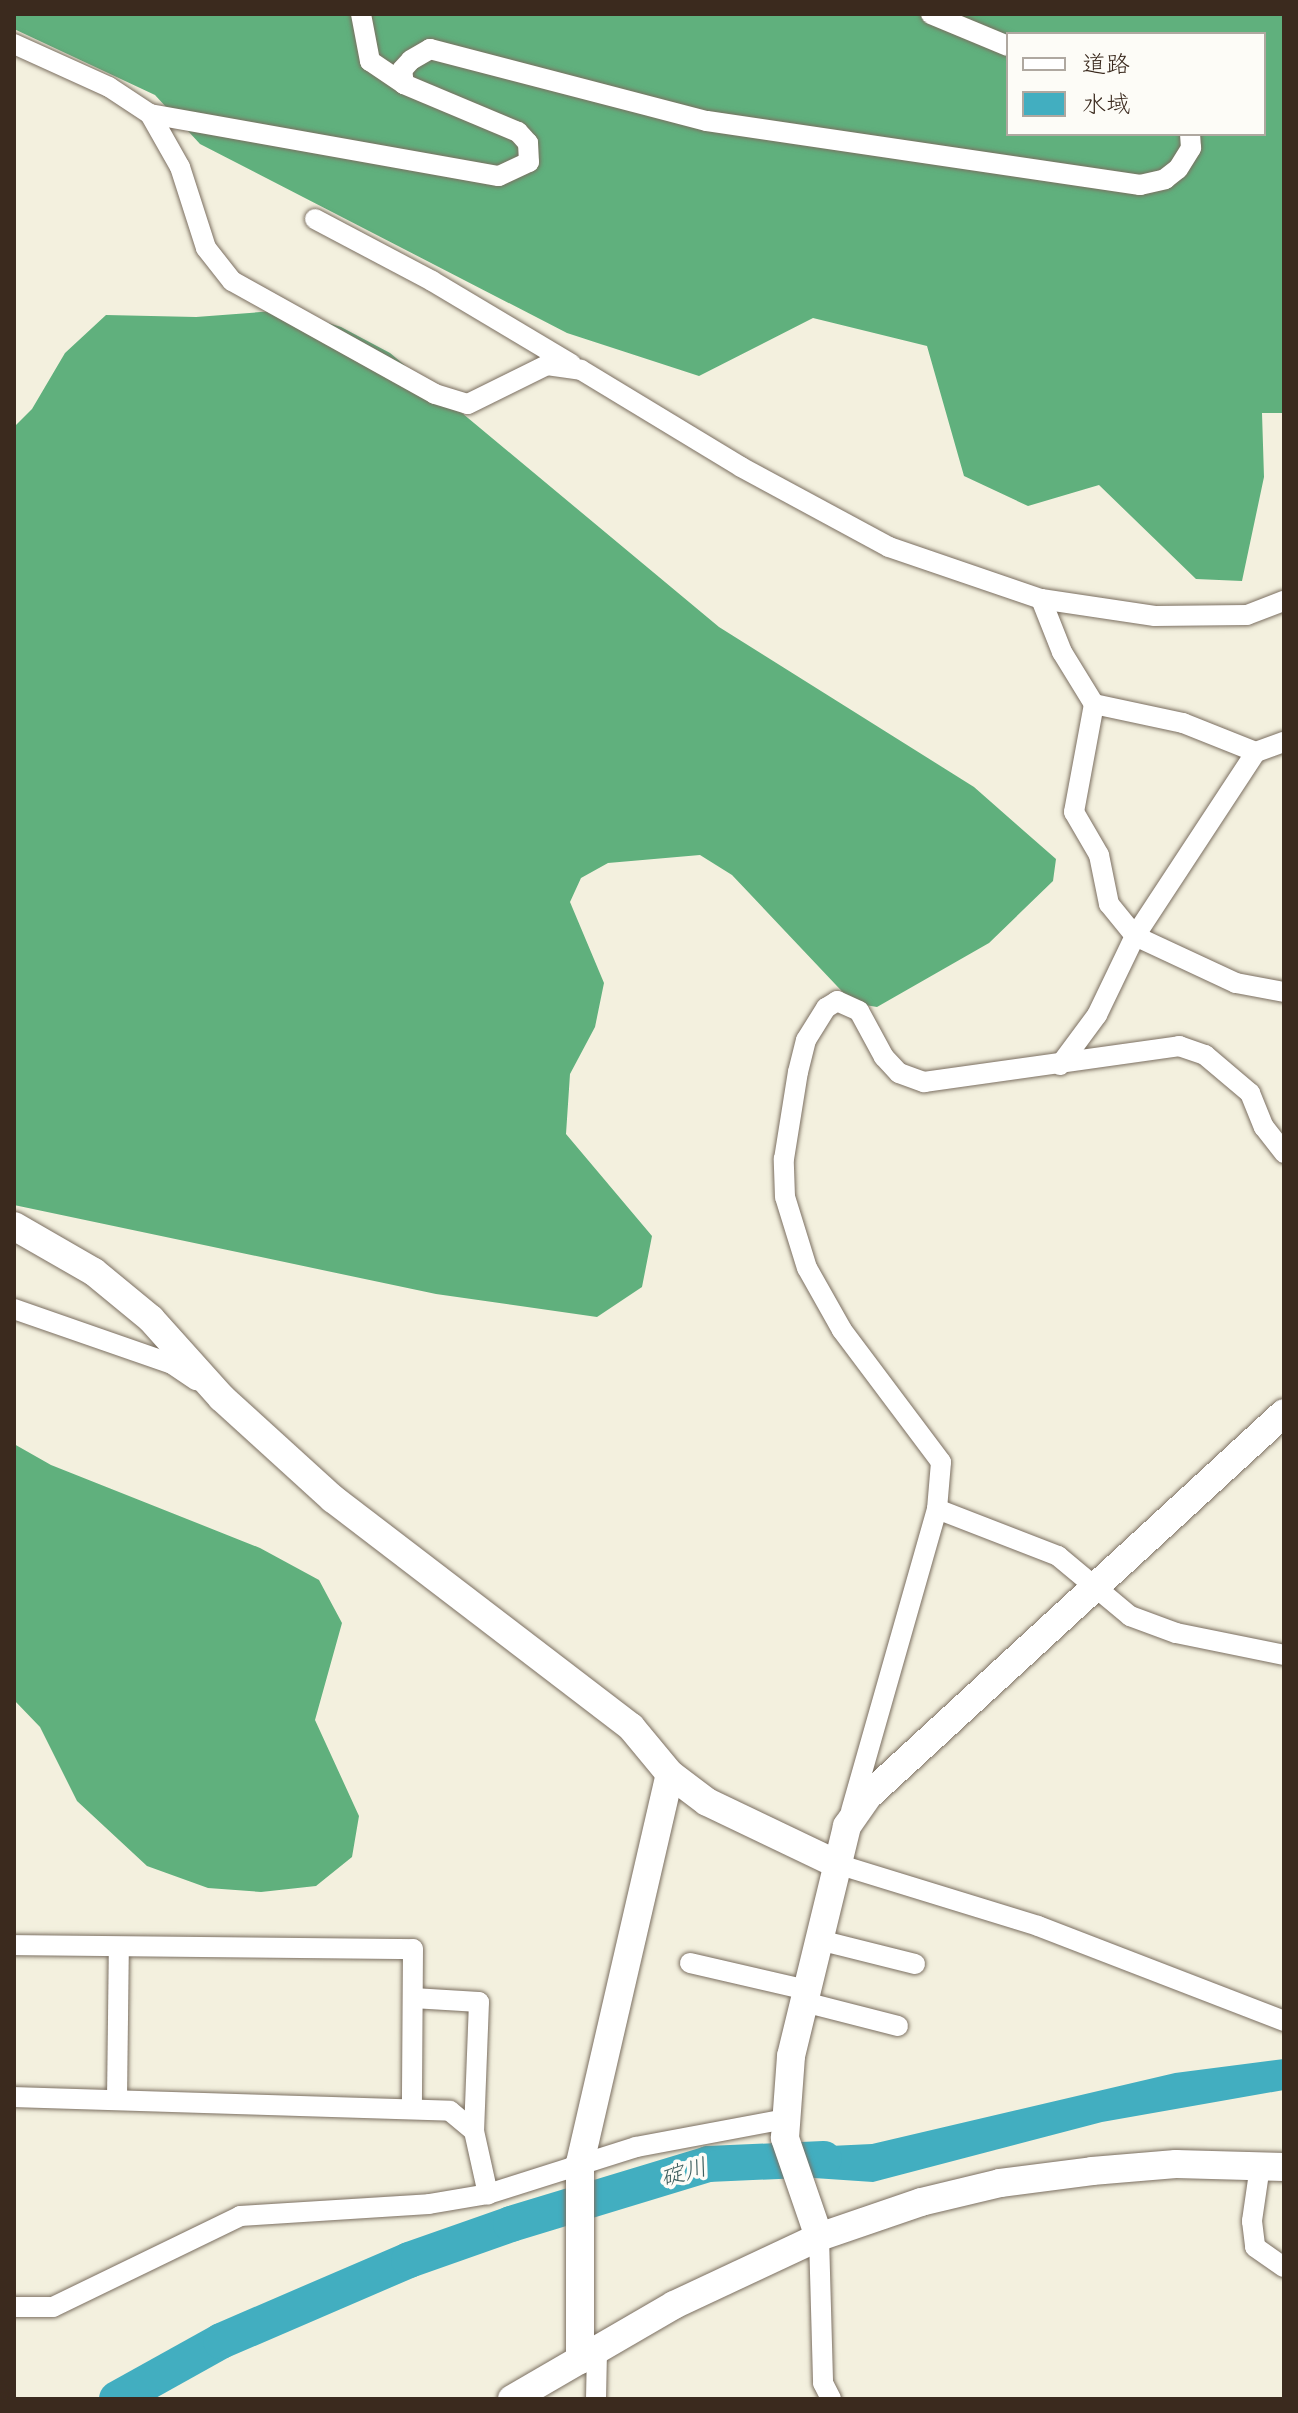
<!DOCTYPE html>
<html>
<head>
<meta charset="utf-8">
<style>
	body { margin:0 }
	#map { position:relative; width:1298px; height:2413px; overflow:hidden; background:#f3f0de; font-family:Kalam,"Klee One",sans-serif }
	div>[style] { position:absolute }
	.forest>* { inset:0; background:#60b07d }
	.water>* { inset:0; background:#42aec0 }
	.river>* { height:36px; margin:-18px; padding:0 18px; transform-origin:18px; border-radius:18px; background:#42aec0 }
	.roads { filter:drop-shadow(0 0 2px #7b6f61) drop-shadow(0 0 2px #7b6f61) }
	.street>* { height:20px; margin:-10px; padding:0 10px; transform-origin:10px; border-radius:10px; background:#fff }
	.secondary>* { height:28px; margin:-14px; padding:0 14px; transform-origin:14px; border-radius:14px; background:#fff }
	span { translate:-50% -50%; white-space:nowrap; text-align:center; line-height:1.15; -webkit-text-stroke:7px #fdfcf7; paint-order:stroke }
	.water-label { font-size:24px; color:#3e5f5f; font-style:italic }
	.frame { position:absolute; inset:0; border:16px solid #3b2a1e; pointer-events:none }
	.legend { position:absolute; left:1006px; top:32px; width:260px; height:104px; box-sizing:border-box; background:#fdfcf7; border:2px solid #afa8a0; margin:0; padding:10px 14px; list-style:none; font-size:24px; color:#3b2a1e }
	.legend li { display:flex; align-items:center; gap:16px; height:40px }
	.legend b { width:40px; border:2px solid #afa8a0 }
</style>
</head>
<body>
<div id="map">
	<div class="forest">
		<i style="clip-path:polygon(evenodd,14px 14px,1284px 14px,1284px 413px,1262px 413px,1264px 477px,1242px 581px,1196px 579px,1099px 485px,1028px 506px,964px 476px,927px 346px,813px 318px,699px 376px,567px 333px,200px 144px,155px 95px,14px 29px,14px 14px,1008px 34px,1264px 34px,1264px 134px,1008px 134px,1008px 34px)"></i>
		<i style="clip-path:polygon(287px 310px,341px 327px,390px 353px,719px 627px,974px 787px,1056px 859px,1053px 881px,989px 943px,877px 1007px,853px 1003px,732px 875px,700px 855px,608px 863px,581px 878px,570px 902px,604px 983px,595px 1027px,570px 1074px,566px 1134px,652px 1236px,642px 1287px,597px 1317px,436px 1294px,14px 1205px,14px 427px,32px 409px,65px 353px,106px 315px,196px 317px)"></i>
		<i style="clip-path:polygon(14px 1444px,51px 1465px,260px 1548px,319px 1580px,342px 1623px,315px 1720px,359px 1816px,352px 1857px,316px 1886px,261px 1892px,208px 1888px,147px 1866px,77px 1801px,40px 1727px,14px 1700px)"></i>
	</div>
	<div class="water">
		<i style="clip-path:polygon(1284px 2059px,1284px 2090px,1102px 2122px,873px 2182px,799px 2177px,788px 2148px,872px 2144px,1175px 2073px)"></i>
	</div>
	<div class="river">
		<i style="left:117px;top:2399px;width:119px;rotate:-29.1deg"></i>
		<i style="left:221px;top:2341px;width:205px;rotate:-23.3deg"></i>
		<i style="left:409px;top:2260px;width:108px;rotate:-19.4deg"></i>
		<i style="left:511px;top:2224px;width:206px;rotate:-16.9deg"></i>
		<i style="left:708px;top:2164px;width:116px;rotate:-2.5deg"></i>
	</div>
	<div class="roads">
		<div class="street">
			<i style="left:361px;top:14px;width:48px;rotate:79.2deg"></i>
			<i style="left:370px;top:61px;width:41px;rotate:34.1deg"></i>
			<i style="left:931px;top:14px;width:83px;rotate:22.6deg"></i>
			<i style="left:14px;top:44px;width:104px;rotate:24.4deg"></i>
			<i style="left:109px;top:87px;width:49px;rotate:33.4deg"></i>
			<i style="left:150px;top:114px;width:354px;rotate:10.1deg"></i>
			<i style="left:499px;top:176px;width:33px;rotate:-25deg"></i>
			<i style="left:529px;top:162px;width:19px;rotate:-93deg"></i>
			<i style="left:528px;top:143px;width:15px;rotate:-132deg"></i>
			<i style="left:518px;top:132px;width:124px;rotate:-157.2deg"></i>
			<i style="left:404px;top:84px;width:14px;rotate:-98deg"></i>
			<i style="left:402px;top:70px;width:13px;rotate:-48deg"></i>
			<i style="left:411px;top:60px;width:22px;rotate:-30deg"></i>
			<i style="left:430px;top:49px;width:286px;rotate:14.6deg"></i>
			<i style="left:707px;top:121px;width:438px;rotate:8.4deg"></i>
			<i style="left:1140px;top:185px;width:26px;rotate:-13deg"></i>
			<i style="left:1165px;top:179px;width:16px;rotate:-38deg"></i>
			<i style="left:1178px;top:169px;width:25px;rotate:-58deg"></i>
			<i style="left:1191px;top:148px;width:14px;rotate:-94deg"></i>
			<i style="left:150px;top:114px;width:61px;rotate:60.5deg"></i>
			<i style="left:180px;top:167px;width:85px;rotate:72.2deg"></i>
			<i style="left:206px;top:248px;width:42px;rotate:51.8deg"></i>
			<i style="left:232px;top:281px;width:232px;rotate:29.1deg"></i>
			<i style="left:435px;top:394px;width:34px;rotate:17deg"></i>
			<i style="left:468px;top:404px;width:88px;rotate:-26.3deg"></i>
			<i style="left:547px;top:365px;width:34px;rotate:8deg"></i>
			<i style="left:581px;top:370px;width:187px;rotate:31.2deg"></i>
			<i style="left:741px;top:467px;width:168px;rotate:28.4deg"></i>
			<i style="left:889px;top:547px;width:161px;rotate:18.9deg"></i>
			<i style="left:1041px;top:599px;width:115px;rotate:8.5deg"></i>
			<i style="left:1155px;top:616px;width:92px;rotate:-0.6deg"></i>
			<i style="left:1247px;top:615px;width:40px;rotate:-21deg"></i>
			<i style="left:315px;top:219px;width:132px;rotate:27.9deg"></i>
			<i style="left:432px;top:281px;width:162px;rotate:30.8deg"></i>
			<i style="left:1041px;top:599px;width:57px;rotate:68.4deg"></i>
			<i style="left:1062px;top:652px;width:61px;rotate:58.4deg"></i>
			<i style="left:1094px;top:704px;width:110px;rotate:100.5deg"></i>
			<i style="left:1074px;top:812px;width:50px;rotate:59.8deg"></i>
			<i style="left:1099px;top:855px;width:50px;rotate:78.5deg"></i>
			<i style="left:1109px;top:904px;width:41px;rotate:50.9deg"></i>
			<i style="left:1135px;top:936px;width:111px;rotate:25deg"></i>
			<i style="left:1236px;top:983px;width:49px;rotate:10.6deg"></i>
			<i style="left:1094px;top:704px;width:91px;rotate:12.1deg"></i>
			<i style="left:1183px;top:723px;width:79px;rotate:21.7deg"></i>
			<i style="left:1060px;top:1065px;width:62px;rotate:-53.5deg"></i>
			<i style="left:1097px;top:1015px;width:88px;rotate:-64.3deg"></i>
			<i style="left:1135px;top:936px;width:220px;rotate:-56.7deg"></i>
			<i style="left:1256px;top:752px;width:30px;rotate:-20deg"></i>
			<i style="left:14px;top:1309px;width:167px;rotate:19.2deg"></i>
			<i style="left:172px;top:1364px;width:29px;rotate:34deg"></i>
			<i style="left:937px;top:1509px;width:130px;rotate:21.2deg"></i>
			<i style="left:1058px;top:1556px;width:94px;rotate:39.8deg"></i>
			<i style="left:1130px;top:1616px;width:49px;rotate:20.3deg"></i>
			<i style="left:1176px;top:1633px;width:110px;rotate:11.5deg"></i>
			<i style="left:851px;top:1811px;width:314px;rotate:-74.1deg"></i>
			<i style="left:937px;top:1509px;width:47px;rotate:-85.1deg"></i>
			<i style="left:941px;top:1462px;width:165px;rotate:-126.9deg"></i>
			<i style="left:842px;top:1330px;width:71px;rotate:-119.4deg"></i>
			<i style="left:807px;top:1268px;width:74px;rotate:-107.2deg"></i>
			<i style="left:785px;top:1197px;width:38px;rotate:-92deg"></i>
			<i style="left:784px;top:1159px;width:88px;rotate:-80.9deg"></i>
			<i style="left:798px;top:1072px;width:33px;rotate:-76deg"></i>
			<i style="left:806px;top:1040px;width:38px;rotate:-58deg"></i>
			<i style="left:826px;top:1008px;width:13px;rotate:-32deg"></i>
			<i style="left:837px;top:1001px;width:24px;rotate:24deg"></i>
			<i style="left:859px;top:1011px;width:52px;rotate:61.5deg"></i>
			<i style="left:884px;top:1057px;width:22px;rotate:47deg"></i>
			<i style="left:899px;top:1073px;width:27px;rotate:20deg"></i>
			<i style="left:924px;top:1082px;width:258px;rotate:-8deg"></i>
			<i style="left:1179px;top:1046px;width:28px;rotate:19deg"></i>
			<i style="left:1205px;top:1055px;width:59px;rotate:40.2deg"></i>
			<i style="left:1250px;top:1093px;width:37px;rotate:68deg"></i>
			<i style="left:1264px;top:1127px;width:33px;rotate:52deg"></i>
			<i style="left:837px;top:1864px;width:210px;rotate:17.1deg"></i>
			<i style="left:1038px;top:1926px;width:264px;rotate:21.1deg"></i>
			<i style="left:819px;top:1940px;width:99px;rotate:14deg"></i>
			<i style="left:14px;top:1945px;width:399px;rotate:0.6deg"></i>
			<i style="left:413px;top:1949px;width:158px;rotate:90.4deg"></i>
			<i style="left:690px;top:1963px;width:120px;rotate:13deg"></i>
			<i style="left:413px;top:1998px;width:66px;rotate:3.5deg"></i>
			<i style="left:479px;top:2002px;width:129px;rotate:92.2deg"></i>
			<i style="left:804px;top:2002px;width:97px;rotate:14.3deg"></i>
			<i style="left:14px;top:2097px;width:436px;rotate:1.8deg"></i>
			<i style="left:450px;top:2111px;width:31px;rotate:40deg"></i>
			<i style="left:474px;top:2131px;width:65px;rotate:77.5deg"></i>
			<i style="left:117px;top:2100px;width:153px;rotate:-89.3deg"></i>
			<i style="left:1260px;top:2166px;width:56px;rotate:98.3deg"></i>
			<i style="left:1252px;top:2221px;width:26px;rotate:83deg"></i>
			<i style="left:1255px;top:2247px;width:35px;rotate:35deg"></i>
			<i style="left:819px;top:2237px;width:146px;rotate:88.4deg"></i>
			<i style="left:823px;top:2383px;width:18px;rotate:63deg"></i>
			<i style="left:14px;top:2307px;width:39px"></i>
			<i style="left:53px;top:2307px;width:208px;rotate:-25.9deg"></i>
			<i style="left:240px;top:2216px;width:189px;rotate:-3.6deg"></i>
			<i style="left:429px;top:2204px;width:60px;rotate:-9.6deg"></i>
			<i style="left:488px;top:2194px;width:155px;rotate:-17.6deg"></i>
			<i style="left:636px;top:2147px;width:153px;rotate:-10.6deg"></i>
			<i style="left:596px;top:2399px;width:49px;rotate:-88.8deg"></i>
		</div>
		<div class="secondary">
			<i style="left:14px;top:1226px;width:92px;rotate:29.9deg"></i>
			<i style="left:94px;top:1272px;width:74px;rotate:39.5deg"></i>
			<i style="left:151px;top:1319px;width:106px;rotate:48.1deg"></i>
			<i style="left:222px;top:1398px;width:150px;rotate:42.3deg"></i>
			<i style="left:333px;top:1499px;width:375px;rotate:37.4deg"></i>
			<i style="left:631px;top:1727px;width:61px;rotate:50.3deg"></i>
			<i style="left:670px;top:1774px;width:46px;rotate:37.1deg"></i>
			<i style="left:707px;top:1802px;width:144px;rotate:25.5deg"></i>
			<i style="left:819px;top:2237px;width:105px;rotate:-109deg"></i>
			<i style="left:785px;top:2138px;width:82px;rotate:-85.8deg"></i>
			<i style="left:791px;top:2056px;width:237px;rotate:-76.3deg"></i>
			<i style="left:847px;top:1826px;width:37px;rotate:-55deg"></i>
			<i style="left:868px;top:1796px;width:565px;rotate:-42.63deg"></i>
			<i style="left:580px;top:2360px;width:197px;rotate:-90deg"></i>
			<i style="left:580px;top:2163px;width:399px;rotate:-77deg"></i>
			<i style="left:512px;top:2399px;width:187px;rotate:-30.1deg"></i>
			<i style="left:674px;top:2305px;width:160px;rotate:-25.1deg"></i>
			<i style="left:819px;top:2237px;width:108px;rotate:-18.9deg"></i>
			<i style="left:921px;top:2202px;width:81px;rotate:-13.5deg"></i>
			<i style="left:1000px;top:2183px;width:93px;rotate:-7.4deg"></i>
			<i style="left:1092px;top:2171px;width:84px;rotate:-4.8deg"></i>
			<i style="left:1176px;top:2164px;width:108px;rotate:1.6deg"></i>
		</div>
	</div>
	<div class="water-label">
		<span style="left:684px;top:2174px;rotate:-16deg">碇川</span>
	</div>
	<div class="frame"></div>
	<ul class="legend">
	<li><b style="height:10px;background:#fff"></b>道路</li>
	<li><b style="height:22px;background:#42aec0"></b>水域</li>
	</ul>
</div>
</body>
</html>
